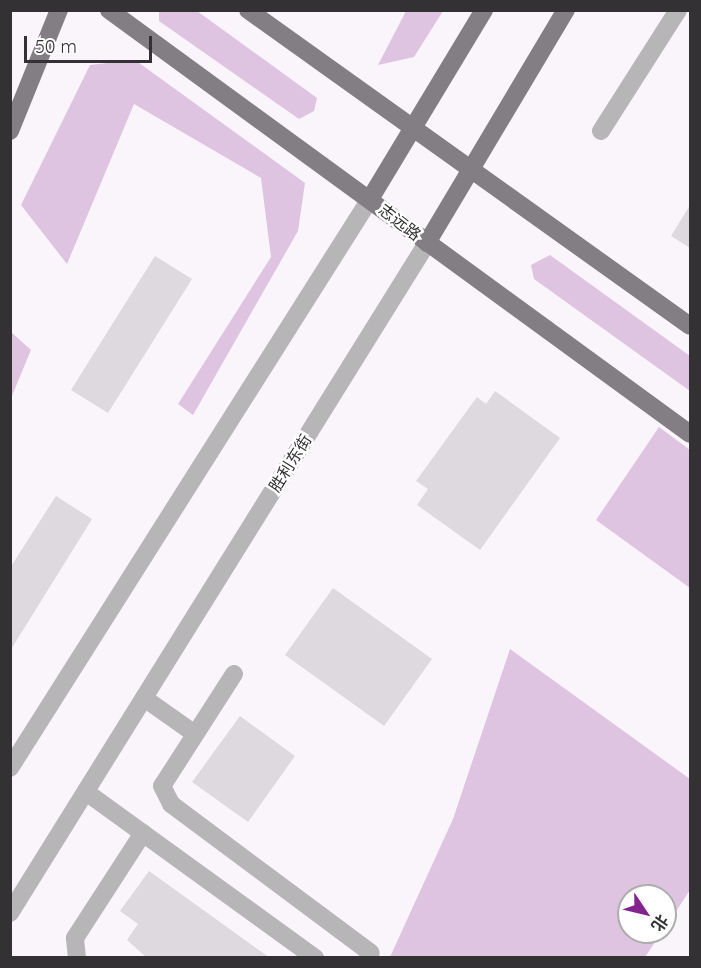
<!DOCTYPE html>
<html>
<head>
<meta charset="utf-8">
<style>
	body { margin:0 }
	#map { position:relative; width:701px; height:968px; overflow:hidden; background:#faf4fb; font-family:Quicksand,"Noto Sans SC",sans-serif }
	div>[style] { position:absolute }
	.green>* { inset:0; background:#dec4e0 }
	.building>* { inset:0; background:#ded8df }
	.minor>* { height:18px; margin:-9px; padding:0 9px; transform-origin:9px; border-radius:9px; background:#b7b5b8 }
	.major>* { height:18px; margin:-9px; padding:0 9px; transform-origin:9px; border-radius:9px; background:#837e83 }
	span { translate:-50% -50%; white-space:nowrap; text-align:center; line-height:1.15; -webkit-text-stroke:5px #fff; paint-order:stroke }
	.street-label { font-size:16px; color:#333133 }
	.frame { position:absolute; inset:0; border:12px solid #333133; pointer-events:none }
	.north { position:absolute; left:617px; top:884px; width:60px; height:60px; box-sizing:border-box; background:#fff; border:2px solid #adadad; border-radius:50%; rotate:125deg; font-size:16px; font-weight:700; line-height:24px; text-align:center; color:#333133 }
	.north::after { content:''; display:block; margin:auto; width:21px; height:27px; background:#83238e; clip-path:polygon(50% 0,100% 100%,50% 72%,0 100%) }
	.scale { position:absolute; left:24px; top:36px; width:128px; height:27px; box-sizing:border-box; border:3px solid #333133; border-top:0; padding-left:8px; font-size:18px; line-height:21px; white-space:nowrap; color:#333133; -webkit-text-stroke:4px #fff; paint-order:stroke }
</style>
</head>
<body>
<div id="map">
	<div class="green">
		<i style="clip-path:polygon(159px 11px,197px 11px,317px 98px,314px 111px,299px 119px,159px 21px)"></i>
		<i style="clip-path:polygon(406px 11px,443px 11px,414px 57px,378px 65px)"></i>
		<i style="clip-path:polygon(135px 60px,305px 183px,298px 231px,193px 415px,178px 404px,271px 257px,261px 178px,134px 104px,67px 264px,21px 205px,90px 65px)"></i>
		<i style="clip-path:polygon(550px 255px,690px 356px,690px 391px,534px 279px,531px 265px)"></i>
		<i style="clip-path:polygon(11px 332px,31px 350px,11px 398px)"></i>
		<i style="clip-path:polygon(659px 427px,690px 450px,690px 588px,596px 520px)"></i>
		<i style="clip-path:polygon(510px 649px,690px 779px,690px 890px,665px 928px,665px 896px,629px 896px,629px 932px,662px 932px,645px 957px,390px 957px,453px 819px)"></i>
	</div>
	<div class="building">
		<i style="clip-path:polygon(690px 205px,690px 248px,671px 236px)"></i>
		<i style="clip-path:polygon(155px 256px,192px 279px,108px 413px,71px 390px)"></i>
		<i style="clip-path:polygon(495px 391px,560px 438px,480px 550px,417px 505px,428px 489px,416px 481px,477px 397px,486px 404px)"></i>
		<i style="clip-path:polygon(56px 496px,92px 519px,10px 651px,10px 568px)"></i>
		<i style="clip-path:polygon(333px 588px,432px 659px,384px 726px,285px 655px)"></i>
		<i style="clip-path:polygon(240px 716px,295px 756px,248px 822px,192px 782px)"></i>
		<i style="clip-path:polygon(149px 871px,270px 958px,147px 958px,127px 940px,138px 924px,120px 911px)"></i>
	</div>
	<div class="minor">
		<i style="left:601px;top:131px;width:143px;rotate:-57.5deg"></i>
		<i style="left:234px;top:674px;width:133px;rotate:122.7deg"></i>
		<i style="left:162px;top:786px;width:20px;rotate:63deg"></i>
		<i style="left:171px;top:804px;width:249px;rotate:36.7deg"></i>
		<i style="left:144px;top:698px;width:62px;rotate:35.2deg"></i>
		<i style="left:10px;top:768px;width:673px;rotate:-57.68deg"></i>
		<i style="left:86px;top:792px;width:283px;rotate:35.9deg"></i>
		<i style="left:10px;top:913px;width:789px;rotate:-58.1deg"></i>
		<i style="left:77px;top:958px;width:20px;rotate:-96deg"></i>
		<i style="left:75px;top:938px;width:125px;rotate:-57.1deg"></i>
	</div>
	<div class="major">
		<i style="left:109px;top:10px;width:719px;rotate:36.12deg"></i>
		<i style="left:248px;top:10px;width:543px;rotate:35.56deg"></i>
		<i style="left:10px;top:131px;width:131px;rotate:-68deg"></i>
		<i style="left:370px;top:199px;width:221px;rotate:-58.9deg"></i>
		<i style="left:427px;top:243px;width:271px;rotate:-59.2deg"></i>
	</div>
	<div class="street-label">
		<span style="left:400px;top:222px;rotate:38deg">志远路</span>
		<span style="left:290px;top:463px;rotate:-58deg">胜利东街</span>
	</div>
	<div class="frame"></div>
	<div class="north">北</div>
	<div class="scale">50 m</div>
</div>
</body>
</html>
